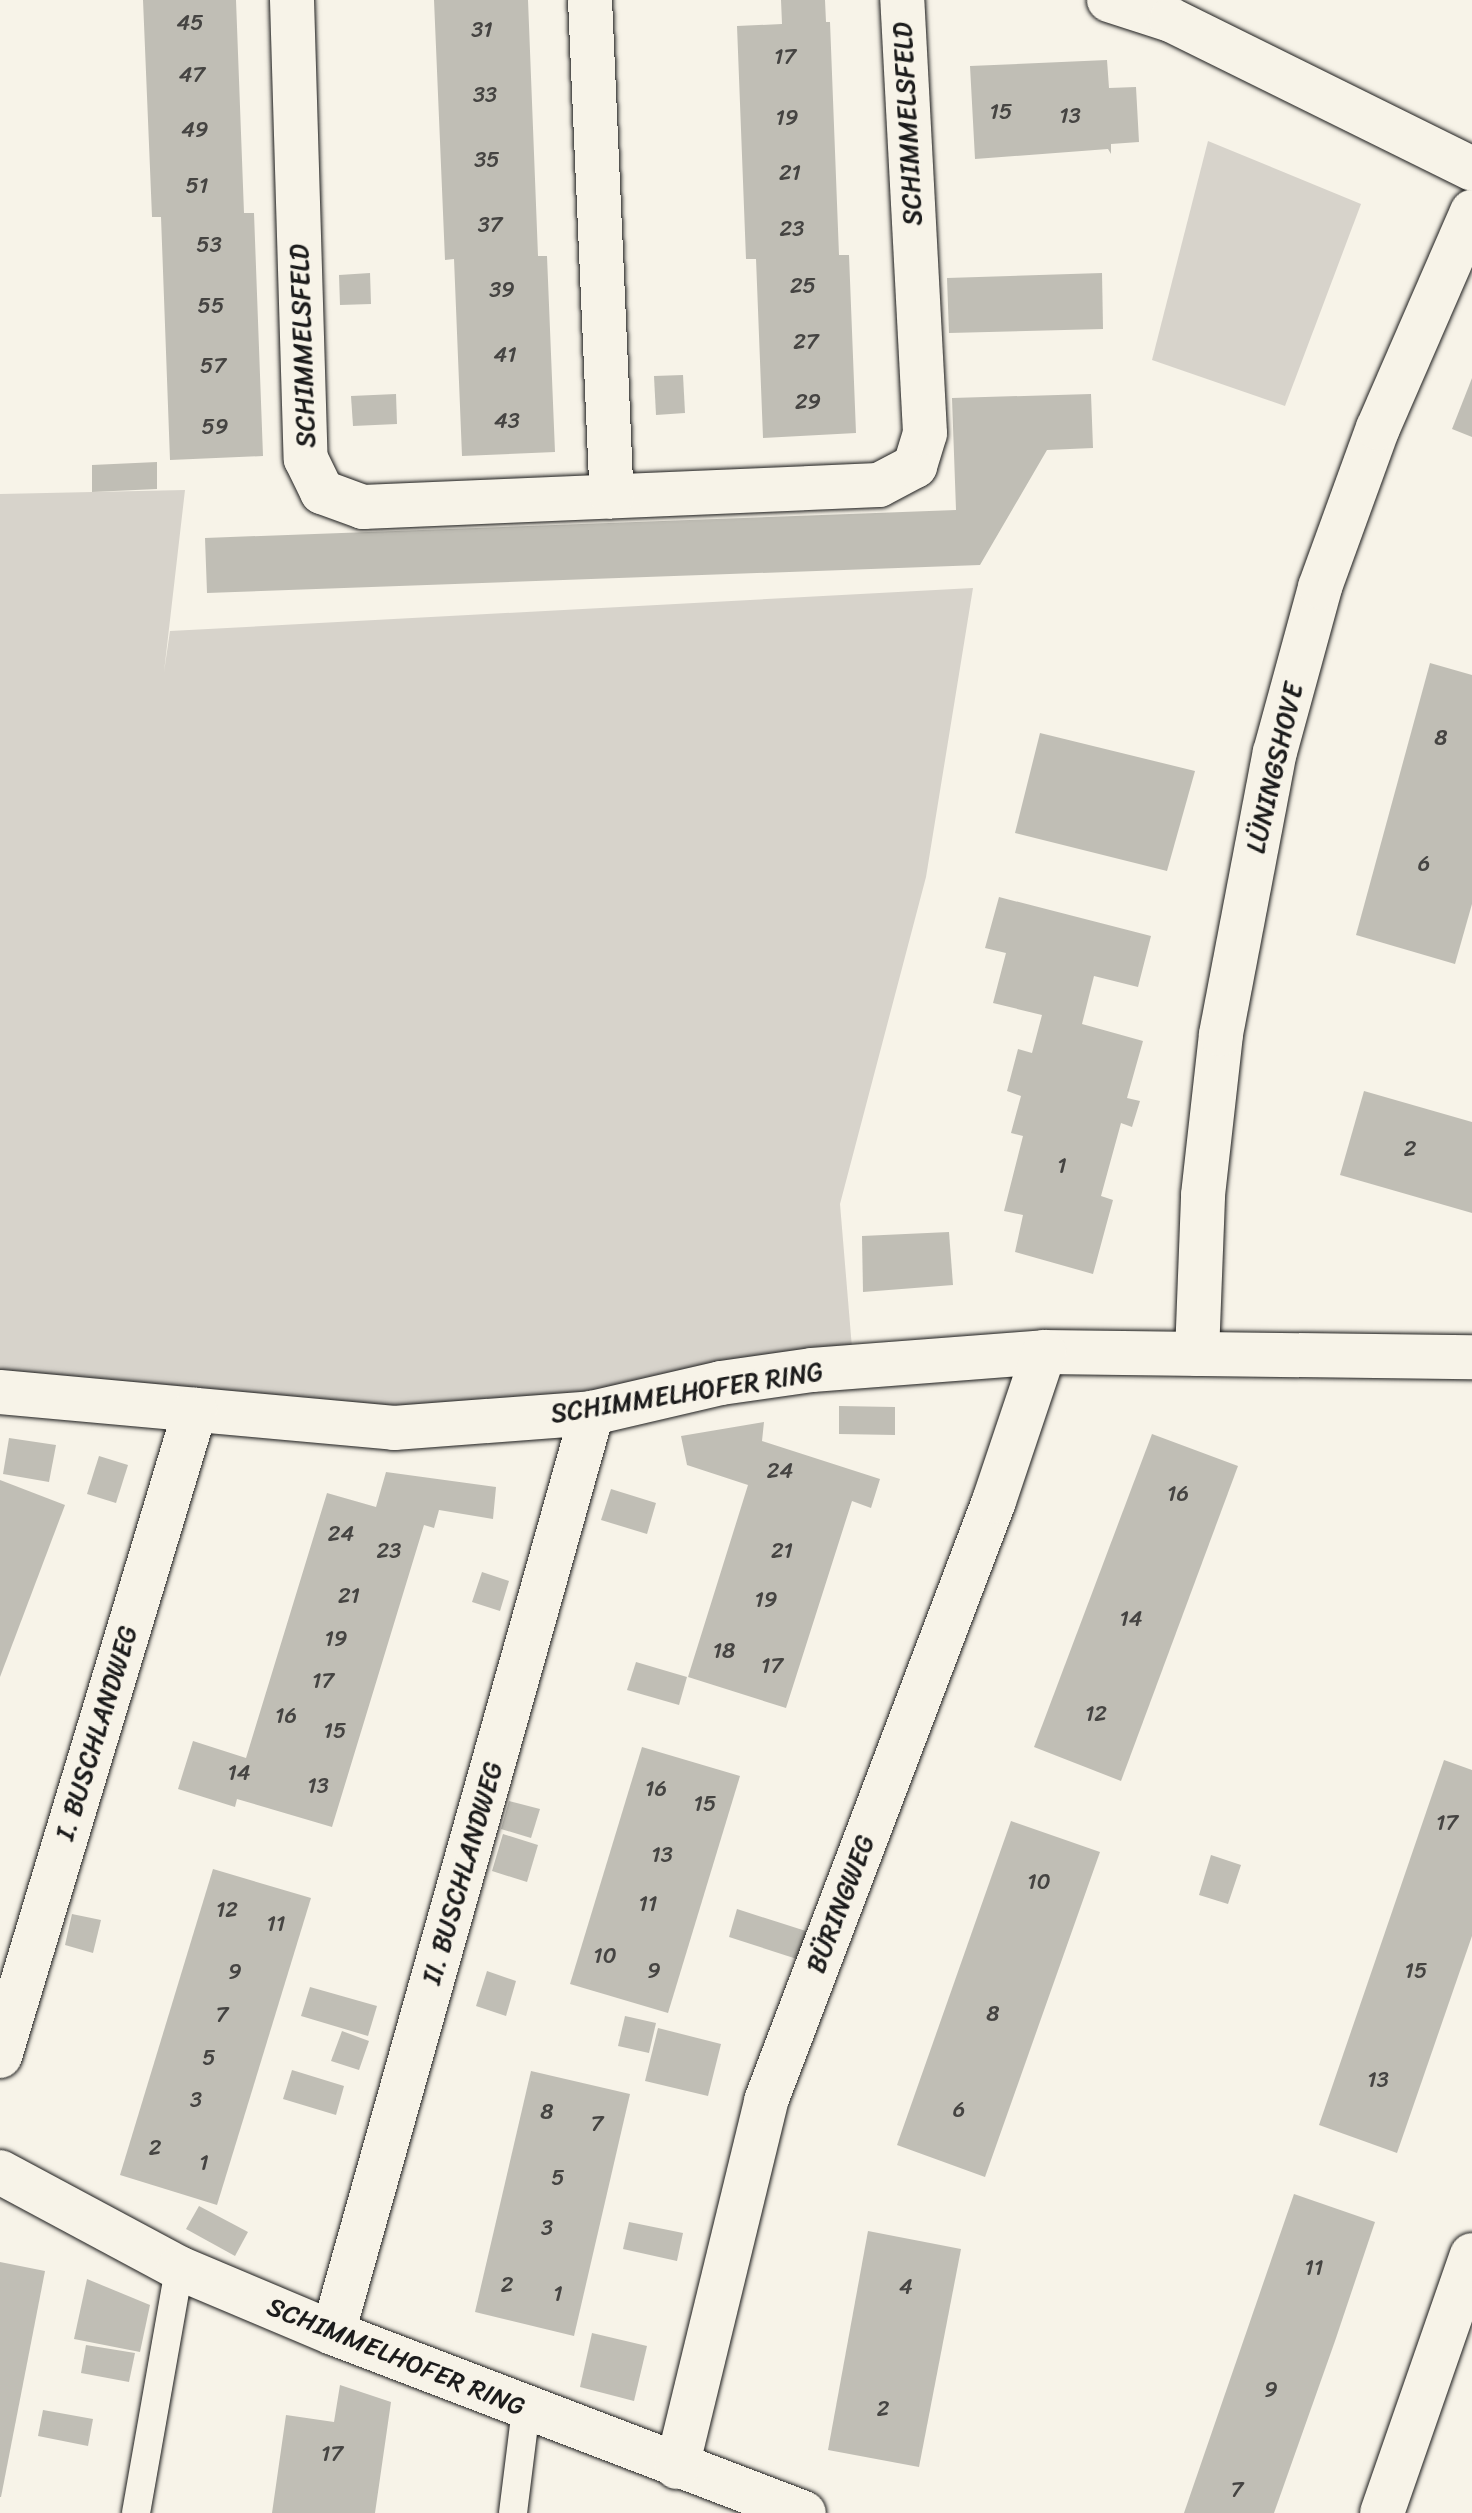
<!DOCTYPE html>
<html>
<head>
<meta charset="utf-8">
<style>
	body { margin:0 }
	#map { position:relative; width:1472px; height:2513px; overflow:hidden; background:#f7f3e8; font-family:Sriracha,sans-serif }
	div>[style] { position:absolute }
	.green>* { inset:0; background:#d7d3cb }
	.building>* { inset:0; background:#c0beb5 }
	.roads { filter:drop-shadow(0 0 2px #1c1c1c) drop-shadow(0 0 2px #1c1c1c) }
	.lane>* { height:28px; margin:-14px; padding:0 14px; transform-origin:14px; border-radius:14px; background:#f7f3e8 }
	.street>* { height:44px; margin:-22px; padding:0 22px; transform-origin:22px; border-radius:22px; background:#f7f3e8 }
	span { translate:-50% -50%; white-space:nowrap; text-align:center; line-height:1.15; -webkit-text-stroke:6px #f7f3e8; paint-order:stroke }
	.number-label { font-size:22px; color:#454442 }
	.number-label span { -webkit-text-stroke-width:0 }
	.street-label { font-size:26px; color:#1c1c1c }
</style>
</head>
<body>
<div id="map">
	<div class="green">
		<i style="clip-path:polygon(1208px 141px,1361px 204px,1285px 406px,1152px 360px)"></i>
		<i style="clip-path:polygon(185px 490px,164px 672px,170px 631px,973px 588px,926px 877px,840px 1204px,853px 1360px,391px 1426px,0 1395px,0 494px)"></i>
	</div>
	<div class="building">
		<i style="clip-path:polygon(143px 0,236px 0,244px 213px,254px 213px,263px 456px,170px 460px,161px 217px,152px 217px)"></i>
		<i style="clip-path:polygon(434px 0,528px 0,538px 256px,547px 256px,555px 452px,462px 456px,454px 259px,445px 260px)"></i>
		<i style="clip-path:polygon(781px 0,825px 0,826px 22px,830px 22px,839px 255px,849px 255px,856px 433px,763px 438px,756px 259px,746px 259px,737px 26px,782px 24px)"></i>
		<i style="clip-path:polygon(1107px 60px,1109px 88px,1136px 87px,1139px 142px,1111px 144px,1111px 154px,1108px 149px,975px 159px,970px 66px)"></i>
		<i style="clip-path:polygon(370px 273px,371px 304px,340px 305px,339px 275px)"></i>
		<i style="clip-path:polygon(1102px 273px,1103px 329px,949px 333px,947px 278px)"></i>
		<i style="clip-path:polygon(683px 375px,685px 413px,656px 415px,654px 376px)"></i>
		<i style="clip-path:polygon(1472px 378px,1472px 437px,1452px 429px)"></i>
		<i style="clip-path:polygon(396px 394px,397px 424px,353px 426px,351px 396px)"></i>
		<i style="clip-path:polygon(1091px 394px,1093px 448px,1047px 450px,980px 565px,207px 593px,205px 538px,956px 510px,952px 398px)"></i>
		<i style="clip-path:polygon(157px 462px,157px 489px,92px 492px,92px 465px)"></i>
		<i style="clip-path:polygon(1430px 663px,1472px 675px,1472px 904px,1455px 964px,1356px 935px)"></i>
		<i style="clip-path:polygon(1040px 733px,1195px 771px,1167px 871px,1015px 833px)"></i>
		<i style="clip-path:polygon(999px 897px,1151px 936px,1138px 987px,1094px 976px,1082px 1024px,1143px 1041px,1127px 1098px,1140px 1101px,1132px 1127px,1121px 1123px,1101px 1196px,1113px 1200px,1093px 1274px,1015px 1252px,1023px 1215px,1004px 1211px,1023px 1136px,1011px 1133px,1021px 1096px,1007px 1091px,1018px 1049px,1032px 1053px,1042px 1015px,993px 1003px,1006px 953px,985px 948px)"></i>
		<i style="clip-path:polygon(1364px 1091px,1472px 1122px,1472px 1213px,1340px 1175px)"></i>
		<i style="clip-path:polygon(949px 1232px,953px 1285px,863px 1292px,862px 1236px)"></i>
		<i style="clip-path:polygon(839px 1406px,895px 1407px,895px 1435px,839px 1434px)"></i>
		<i style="clip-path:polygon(764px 1422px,762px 1441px,880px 1479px,871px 1508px,852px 1501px,786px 1708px,688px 1677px,748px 1485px,687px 1465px,681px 1436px)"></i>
		<i style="clip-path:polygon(1152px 1434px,1238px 1466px,1121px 1781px,1034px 1747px)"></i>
		<i style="clip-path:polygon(9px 1438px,56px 1445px,49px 1482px,3px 1474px)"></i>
		<i style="clip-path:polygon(99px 1456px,128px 1465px,116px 1503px,87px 1494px)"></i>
		<i style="clip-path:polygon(386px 1472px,496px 1487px,493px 1519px,439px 1510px,434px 1528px,424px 1525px,332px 1827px,237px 1799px,235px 1807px,178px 1789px,193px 1741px,246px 1758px,327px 1493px,376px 1507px)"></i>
		<i style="clip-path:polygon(0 1480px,65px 1505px,0 1677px)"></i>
		<i style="clip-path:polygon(611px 1489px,656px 1503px,647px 1534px,601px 1520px)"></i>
		<i style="clip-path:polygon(482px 1572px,509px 1581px,500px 1611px,472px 1602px)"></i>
		<i style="clip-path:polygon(636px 1662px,687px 1677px,679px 1705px,627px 1690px)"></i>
		<i style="clip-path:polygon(642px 1747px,740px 1776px,668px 2013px,570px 1984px)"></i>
		<i style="clip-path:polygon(1444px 1760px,1472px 1770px,1472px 1936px,1397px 2153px,1319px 2125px)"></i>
		<i style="clip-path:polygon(509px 1801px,540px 1809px,531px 1838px,501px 1829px)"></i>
		<i style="clip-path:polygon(1011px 1821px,1100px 1852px,985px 2177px,897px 2145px)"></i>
		<i style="clip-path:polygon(503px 1834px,538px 1845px,527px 1882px,492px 1871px)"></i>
		<i style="clip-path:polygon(1211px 1855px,1241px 1865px,1228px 1904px,1199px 1895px)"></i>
		<i style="clip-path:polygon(213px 1869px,311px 1898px,217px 2205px,120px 2175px)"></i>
		<i style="clip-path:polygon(737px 1909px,809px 1932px,800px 1960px,729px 1937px)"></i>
		<i style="clip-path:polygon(72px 1914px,101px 1920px,93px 1953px,65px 1945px)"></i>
		<i style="clip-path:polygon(487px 1971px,516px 1981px,506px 2016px,476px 2006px)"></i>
		<i style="clip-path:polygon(310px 1987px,377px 2006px,368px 2036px,301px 2016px)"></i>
		<i style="clip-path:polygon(625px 2016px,656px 2023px,649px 2053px,618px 2046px)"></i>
		<i style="clip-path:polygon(658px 2028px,721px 2044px,708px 2096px,645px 2081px)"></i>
		<i style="clip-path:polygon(342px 2031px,369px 2041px,359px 2070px,331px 2061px)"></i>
		<i style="clip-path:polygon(292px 2070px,344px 2086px,336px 2115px,283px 2099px)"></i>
		<i style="clip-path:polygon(531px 2071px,630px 2094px,574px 2336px,475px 2312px)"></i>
		<i style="clip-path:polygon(1294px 2194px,1375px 2222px,1335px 2341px,1274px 2513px,1184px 2513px)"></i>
		<i style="clip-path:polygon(199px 2206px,248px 2232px,235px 2256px,186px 2229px)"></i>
		<i style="clip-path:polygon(629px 2222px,683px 2233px,677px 2261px,623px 2249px)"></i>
		<i style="clip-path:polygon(868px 2231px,961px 2249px,919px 2467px,828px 2450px)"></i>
		<i style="clip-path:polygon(0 2262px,45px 2271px,1px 2497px,0 2497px)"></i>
		<i style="clip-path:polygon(87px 2279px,150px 2305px,140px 2352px,74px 2339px)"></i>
		<i style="clip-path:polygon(592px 2333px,647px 2346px,634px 2401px,580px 2387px)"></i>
		<i style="clip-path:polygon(86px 2345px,135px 2353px,129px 2382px,81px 2373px)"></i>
		<i style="clip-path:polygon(340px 2385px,391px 2402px,375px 2513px,272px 2513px,286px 2415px,334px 2422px)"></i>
		<i style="clip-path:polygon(43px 2410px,93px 2419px,88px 2446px,38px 2436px)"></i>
	</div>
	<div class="roads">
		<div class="lane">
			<i style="left:136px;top:2513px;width:249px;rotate:-80deg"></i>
			<i style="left:513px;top:2513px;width:105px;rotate:-82.9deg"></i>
		</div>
		<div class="street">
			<i style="left:292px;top:0;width:459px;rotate:88.3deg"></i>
			<i style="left:306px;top:459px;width:37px;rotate:64deg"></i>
			<i style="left:322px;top:492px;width:44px;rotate:20.1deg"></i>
			<i style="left:363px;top:507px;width:516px;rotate:-2.44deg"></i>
			<i style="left:879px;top:485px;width:41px;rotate:-27.8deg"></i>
			<i style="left:915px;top:466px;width:34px;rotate:-73deg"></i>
			<i style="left:925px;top:433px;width:434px;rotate:-93deg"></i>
			<i style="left:590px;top:0;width:497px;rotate:87.5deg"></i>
			<i style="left:1109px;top:0;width:65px;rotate:17.9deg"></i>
			<i style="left:1171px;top:20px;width:336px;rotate:26.3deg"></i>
			<i style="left:1197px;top:1354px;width:159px;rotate:-87.8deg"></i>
			<i style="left:1203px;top:1195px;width:162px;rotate:-83.6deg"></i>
			<i style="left:1221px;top:1034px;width:287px;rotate:-79.2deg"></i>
			<i style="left:1275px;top:752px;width:171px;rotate:-74.7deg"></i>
			<i style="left:1320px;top:587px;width:169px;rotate:-70deg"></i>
			<i style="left:1378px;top:428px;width:236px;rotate:-66.5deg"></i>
			<i style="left:0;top:1392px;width:396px;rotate:5.2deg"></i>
			<i style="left:394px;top:1428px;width:199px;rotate:-4.3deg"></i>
			<i style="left:592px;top:1413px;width:132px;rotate:-13.1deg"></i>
			<i style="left:721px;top:1383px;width:92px;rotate:-8.1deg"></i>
			<i style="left:812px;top:1370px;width:233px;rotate:-4.4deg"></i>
			<i style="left:1044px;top:1352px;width:428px;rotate:0.7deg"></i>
			<i style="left:0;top:2056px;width:675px;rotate:-73.2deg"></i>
			<i style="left:0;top:2172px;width:203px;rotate:28.2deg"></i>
			<i style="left:179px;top:2268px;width:167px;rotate:22.9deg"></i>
			<i style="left:333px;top:2333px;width:504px;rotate:20.92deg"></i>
			<i style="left:333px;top:2333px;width:956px;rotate:-74.28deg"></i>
			<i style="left:677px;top:2467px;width:377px;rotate:-76.3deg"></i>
			<i style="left:766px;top:2101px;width:642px;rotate:-69.19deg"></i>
			<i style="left:994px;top:1501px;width:157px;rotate:-71.4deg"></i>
			<i style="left:1382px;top:2513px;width:273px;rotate:-70.8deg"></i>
		</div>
	</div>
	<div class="number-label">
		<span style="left:190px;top:23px">45</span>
		<span style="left:482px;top:30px">31</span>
		<span style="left:785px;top:57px">17</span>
		<span style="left:192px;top:75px">47</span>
		<span style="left:485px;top:95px">33</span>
		<span style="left:1001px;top:112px">15</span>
		<span style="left:1070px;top:116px">13</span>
		<span style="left:787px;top:118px">19</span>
		<span style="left:195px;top:130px">49</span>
		<span style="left:487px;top:160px">35</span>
		<span style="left:790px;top:173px">21</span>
		<span style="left:197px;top:186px">51</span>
		<span style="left:490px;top:225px">37</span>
		<span style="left:792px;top:229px">23</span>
		<span style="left:209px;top:245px">53</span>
		<span style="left:803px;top:286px">25</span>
		<span style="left:502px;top:290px">39</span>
		<span style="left:211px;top:306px">55</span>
		<span style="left:806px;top:342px">27</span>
		<span style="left:505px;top:355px">41</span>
		<span style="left:213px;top:366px">57</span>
		<span style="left:808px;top:402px">29</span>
		<span style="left:507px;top:421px">43</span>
		<span style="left:215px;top:427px">59</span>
		<span style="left:1441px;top:738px">8</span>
		<span style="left:1424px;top:864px">6</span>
		<span style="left:1410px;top:1149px">2</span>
		<span style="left:1062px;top:1166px">1</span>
		<span style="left:780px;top:1471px">24</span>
		<span style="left:1178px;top:1494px">16</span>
		<span style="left:341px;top:1534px">24</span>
		<span style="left:389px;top:1551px">23</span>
		<span style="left:782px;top:1551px">21</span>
		<span style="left:349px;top:1596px">21</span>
		<span style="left:766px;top:1600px">19</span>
		<span style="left:1131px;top:1619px">14</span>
		<span style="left:336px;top:1639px">19</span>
		<span style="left:724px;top:1651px">18</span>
		<span style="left:772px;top:1666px">17</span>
		<span style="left:323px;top:1681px">17</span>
		<span style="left:1096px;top:1714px">12</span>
		<span style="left:286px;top:1716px">16</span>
		<span style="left:335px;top:1731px">15</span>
		<span style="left:239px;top:1773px">14</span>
		<span style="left:318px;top:1786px">13</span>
		<span style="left:656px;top:1789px">16</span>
		<span style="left:705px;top:1804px">15</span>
		<span style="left:1447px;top:1823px">17</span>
		<span style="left:662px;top:1855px">13</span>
		<span style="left:1039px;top:1882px">10</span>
		<span style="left:648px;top:1904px">11</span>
		<span style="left:227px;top:1910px">12</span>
		<span style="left:276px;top:1924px">11</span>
		<span style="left:605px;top:1956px">10</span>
		<span style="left:654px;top:1971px">9</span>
		<span style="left:1416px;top:1971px">15</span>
		<span style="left:235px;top:1972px">9</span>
		<span style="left:993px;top:2014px">8</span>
		<span style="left:222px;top:2015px">7</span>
		<span style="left:209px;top:2058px">5</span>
		<span style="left:1378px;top:2080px">13</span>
		<span style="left:196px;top:2100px">3</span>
		<span style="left:959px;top:2110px">6</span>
		<span style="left:547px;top:2112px">8</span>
		<span style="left:597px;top:2124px">7</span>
		<span style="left:155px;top:2148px">2</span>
		<span style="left:204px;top:2163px">1</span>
		<span style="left:558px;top:2178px">5</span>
		<span style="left:547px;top:2228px">3</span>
		<span style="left:1314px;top:2268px">11</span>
		<span style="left:507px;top:2285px">2</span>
		<span style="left:906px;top:2287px">4</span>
		<span style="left:558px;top:2294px">1</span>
		<span style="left:1271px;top:2390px">9</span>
		<span style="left:883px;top:2409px">2</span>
		<span style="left:332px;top:2454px">17</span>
		<span style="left:1237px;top:2490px">7</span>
	</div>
	<div class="street-label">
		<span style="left:908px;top:124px;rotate:-93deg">SCHIMMELSFELD</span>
		<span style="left:303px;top:346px;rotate:-92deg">SCHIMMELSFELD</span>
		<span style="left:1275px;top:768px;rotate:-77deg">LÜNINGSHOVE</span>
		<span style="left:687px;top:1393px;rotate:-9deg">SCHIMMELHOFER RING</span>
		<span style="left:97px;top:1733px;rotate:-73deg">I. BUSCHLANDWEG</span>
		<span style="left:463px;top:1873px;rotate:-74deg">II. BUSCHLANDWEG</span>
		<span style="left:841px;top:1904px;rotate:-69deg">BÜRINGWEG</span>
		<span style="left:396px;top:2357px;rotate:22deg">SCHIMMELHOFER RING</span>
	</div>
</div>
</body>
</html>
